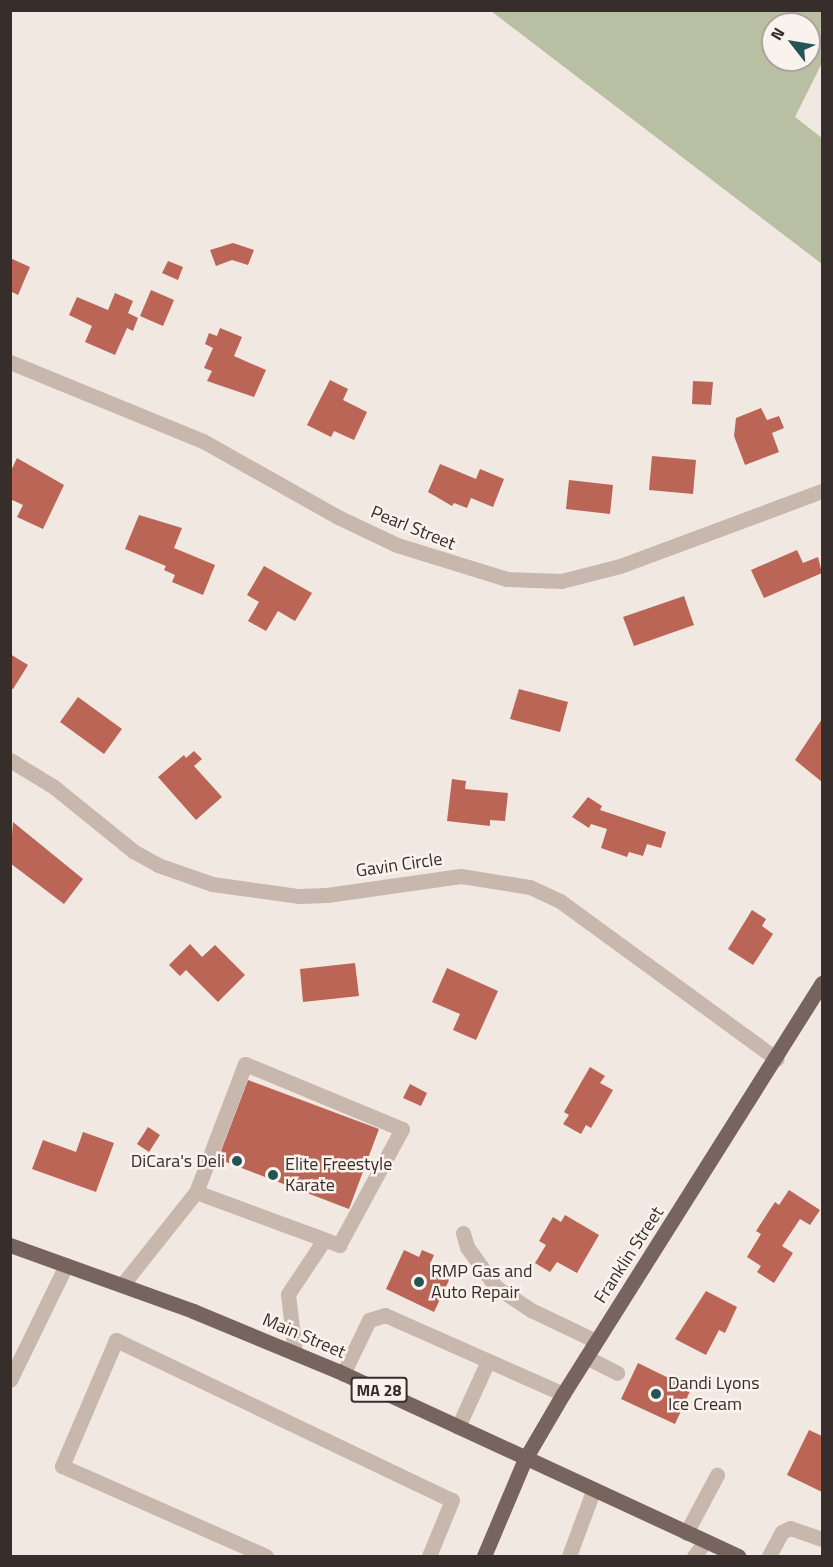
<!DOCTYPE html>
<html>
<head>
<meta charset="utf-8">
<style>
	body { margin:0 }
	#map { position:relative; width:833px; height:1567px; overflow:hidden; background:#f1e8e1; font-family:"Titillium Web",sans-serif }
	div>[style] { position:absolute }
	.green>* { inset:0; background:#b8bfa2 }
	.building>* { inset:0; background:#ba6555 }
	.minor>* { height:15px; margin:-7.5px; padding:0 7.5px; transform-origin:7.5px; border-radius:7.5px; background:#c8b7ad }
	.major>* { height:15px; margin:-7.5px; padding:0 7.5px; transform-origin:7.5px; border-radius:7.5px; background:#78645e }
	.dots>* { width:16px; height:16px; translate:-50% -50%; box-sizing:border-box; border:3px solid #f9f2ed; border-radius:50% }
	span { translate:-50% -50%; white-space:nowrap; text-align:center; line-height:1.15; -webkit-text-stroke:5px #f9f2ed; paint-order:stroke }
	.shield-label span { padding:2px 4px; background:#f9f2ed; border:2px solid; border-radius:4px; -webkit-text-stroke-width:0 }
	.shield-label { font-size:16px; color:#372e2b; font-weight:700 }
	.street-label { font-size:18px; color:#372e2b }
	.poi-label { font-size:18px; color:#372e2b }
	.right { translate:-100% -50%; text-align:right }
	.left { translate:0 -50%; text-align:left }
	.frame { position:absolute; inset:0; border:12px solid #372e2b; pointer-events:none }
	.north { position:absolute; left:761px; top:12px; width:60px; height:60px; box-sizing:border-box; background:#f9f2ed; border:2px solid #aba49f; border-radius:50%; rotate:301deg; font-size:16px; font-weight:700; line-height:24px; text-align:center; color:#372e2b }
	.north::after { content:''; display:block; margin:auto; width:21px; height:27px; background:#245554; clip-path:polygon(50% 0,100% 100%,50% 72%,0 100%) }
</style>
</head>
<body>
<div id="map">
	<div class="green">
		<i style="clip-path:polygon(evenodd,491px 11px,822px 11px,822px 63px,795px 117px,822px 138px,822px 264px,491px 11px,773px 24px,809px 24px,809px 60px,773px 60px,773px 24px)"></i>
	</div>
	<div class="building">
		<i style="clip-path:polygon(233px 243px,254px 250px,248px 265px,232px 260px,216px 266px,210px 250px)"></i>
		<i style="clip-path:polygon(10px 258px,30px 267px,18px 295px,10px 291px)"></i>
		<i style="clip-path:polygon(168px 261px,183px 267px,178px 280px,162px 273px)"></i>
		<i style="clip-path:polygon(151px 290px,174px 300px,163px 326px,140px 316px)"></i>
		<i style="clip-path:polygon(115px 293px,133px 301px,128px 313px,138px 318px,133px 331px,127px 328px,115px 355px,85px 342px,92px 326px,69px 315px,77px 297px,108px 310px)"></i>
		<i style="clip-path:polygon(220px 328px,242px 337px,234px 356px,266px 370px,254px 397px,207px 381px,212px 371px,204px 368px,213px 348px,205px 344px,209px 333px,217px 336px)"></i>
		<i style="clip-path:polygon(330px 380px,348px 389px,343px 400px,367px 412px,354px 440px,334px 431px,331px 437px,307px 425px)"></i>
		<i style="clip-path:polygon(693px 381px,713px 382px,711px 405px,692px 404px)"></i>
		<i style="clip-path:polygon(761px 408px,767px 420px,779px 416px,784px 428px,772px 433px,779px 452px,745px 465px,734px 436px,736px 418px)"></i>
		<i style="clip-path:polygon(652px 456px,696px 460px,693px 494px,649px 490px)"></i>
		<i style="clip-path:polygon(17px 458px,64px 485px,43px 529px,17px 517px,23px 505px,10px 499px,10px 473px)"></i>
		<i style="clip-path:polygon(440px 464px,476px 479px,480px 469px,504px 479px,493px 507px,471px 498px,467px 508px,454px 503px,452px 506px,428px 492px)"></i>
		<i style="clip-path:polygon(569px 480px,613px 485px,610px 514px,566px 509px)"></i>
		<i style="clip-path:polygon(139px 515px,182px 528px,174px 548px,215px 565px,203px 595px,172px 582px,175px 575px,164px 570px,166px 566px,125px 549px)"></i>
		<i style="clip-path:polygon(797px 550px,803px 563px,818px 557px,822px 573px,764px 598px,751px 570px)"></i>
		<i style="clip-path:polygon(264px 566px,312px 593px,295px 621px,278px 611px,266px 631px,248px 621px,259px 602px,247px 595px)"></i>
		<i style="clip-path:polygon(684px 596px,694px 625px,634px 646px,623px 617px)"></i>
		<i style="clip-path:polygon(10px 654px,28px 665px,13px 689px,10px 688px)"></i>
		<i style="clip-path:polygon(519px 689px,568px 702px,560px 732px,510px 719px)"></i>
		<i style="clip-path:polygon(78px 697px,122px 729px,104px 754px,60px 722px)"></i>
		<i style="clip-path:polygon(822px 719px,822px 782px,795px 760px)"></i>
		<i style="clip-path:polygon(194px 751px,202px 759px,194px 766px,222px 797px,196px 820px,158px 777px,184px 755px,186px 758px)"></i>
		<i style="clip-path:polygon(452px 779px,466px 781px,465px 789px,508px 793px,505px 821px,490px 820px,490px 826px,447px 821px)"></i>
		<i style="clip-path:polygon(588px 797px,602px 806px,600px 810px,666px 832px,661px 848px,647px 844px,643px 856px,629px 852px,627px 857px,601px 848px,607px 829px,591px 824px,589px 828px,572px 817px)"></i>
		<i style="clip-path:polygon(13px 822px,83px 879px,64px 904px,10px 863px)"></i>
		<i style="clip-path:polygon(752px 910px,766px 919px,762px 926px,773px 934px,753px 965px,728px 949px)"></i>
		<i style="clip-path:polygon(190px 944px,202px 957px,215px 945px,245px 975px,218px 1002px,186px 970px,180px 976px,169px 965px)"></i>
		<i style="clip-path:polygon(355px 963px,359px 996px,303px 1002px,300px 969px)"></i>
		<i style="clip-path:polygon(447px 968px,498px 991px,476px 1040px,453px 1030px,460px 1014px,432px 1002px)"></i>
		<i style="clip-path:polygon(590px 1067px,605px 1076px,600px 1083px,613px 1090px,591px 1128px,586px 1125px,581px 1134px,563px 1124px,569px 1115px,564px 1112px)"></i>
		<i style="clip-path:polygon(248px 1080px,379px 1129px,349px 1209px,218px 1159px)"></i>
		<i style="clip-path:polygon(410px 1084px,427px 1093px,421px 1106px,403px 1098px)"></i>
		<i style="clip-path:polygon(148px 1127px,160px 1135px,149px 1152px,137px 1144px)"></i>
		<i style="clip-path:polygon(83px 1132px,114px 1143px,96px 1192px,32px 1169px,43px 1140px,76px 1152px)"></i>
		<i style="clip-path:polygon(789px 1190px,820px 1210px,810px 1225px,800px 1219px,782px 1246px,793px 1253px,774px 1283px,757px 1272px,761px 1266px,747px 1257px,761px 1234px,756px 1231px,775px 1202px,779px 1205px)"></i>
		<i style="clip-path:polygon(565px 1215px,599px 1235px,577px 1273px,557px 1262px,550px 1272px,535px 1263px,546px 1245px,539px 1241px,553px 1217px,561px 1222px)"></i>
		<i style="clip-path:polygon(404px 1250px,419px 1257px,422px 1250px,434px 1255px,430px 1264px,452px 1274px,434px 1312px,386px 1289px)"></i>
		<i style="clip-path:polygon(706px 1291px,737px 1307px,725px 1333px,719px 1330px,706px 1355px,675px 1339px)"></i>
		<i style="clip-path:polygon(638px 1363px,691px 1389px,675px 1424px,621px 1399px)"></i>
		<i style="clip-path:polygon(809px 1430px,822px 1436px,822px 1492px,787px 1475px)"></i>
	</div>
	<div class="minor">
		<i style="left:10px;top:362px;width:209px;rotate:22.3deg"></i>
		<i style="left:203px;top:441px;width:155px;rotate:29.4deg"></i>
		<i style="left:338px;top:517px;width:65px;rotate:25.4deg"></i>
		<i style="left:397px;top:545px;width:115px;rotate:17.2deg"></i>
		<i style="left:507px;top:579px;width:54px;rotate:2.1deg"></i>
		<i style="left:561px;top:581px;width:61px;rotate:-14.3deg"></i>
		<i style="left:620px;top:566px;width:215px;rotate:-20.4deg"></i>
		<i style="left:10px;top:760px;width:52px;rotate:31.5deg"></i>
		<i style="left:54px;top:787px;width:102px;rotate:39deg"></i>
		<i style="left:133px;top:851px;width:29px;rotate:29deg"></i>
		<i style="left:158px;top:865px;width:57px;rotate:19.4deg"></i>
		<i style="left:212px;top:884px;width:88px;rotate:7.9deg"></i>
		<i style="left:299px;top:896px;width:28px;rotate:-2deg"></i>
		<i style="left:327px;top:895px;width:135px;rotate:-8.1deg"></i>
		<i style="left:461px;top:876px;width:70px;rotate:9.1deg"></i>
		<i style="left:530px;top:887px;width:33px;rotate:25deg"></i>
		<i style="left:560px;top:901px;width:268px;rotate:36.1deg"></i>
		<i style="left:463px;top:1233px;width:15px;rotate:74deg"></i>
		<i style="left:467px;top:1247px;width:49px;rotate:54.1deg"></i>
		<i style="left:496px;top:1287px;width:42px;rotate:33.3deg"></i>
		<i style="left:531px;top:1310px;width:72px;rotate:25.5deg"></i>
		<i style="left:122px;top:1285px;width:119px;rotate:-51.5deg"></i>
		<i style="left:196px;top:1192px;width:153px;rotate:20.3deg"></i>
		<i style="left:339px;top:1245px;width:132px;rotate:-61.5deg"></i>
		<i style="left:402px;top:1129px;width:170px;rotate:-157.5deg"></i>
		<i style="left:245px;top:1064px;width:137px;rotate:110.9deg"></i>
		<i style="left:295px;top:1353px;width:59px;rotate:-96.8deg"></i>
		<i style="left:288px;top:1294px;width:65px;rotate:-56.3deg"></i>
		<i style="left:586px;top:1357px;width:35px;rotate:27deg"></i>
		<i style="left:343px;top:1374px;width:60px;rotate:-64.3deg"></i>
		<i style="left:369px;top:1320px;width:17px;rotate:-17deg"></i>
		<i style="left:385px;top:1315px;width:195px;rotate:23.9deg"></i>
		<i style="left:10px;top:1380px;width:128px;rotate:-64deg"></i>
		<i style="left:458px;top:1427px;width:72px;rotate:-65.6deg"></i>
		<i style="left:686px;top:1533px;width:66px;rotate:-61.9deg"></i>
		<i style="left:266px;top:1556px;width:223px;rotate:-156.2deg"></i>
		<i style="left:62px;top:1466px;width:137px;rotate:-66.8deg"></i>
		<i style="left:116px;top:1340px;width:372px;rotate:25.5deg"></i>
		<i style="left:452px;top:1500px;width:61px;rotate:112.3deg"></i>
		<i style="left:569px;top:1556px;width:69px;rotate:-69.7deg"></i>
		<i style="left:694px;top:1556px;width:18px;rotate:-52deg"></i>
		<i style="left:769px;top:1556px;width:27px;rotate:-62deg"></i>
		<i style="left:782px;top:1532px;width:9px;rotate:-27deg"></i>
		<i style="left:790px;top:1528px;width:34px;rotate:19deg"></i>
	</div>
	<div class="major">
		<i style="left:10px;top:1245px;width:195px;rotate:19.8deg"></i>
		<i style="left:193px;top:1311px;width:157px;rotate:22.5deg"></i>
		<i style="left:338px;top:1371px;width:441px;rotate:24.8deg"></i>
		<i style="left:484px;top:1556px;width:105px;rotate:-67.1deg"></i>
		<i style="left:525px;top:1459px;width:75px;rotate:-59.7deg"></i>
		<i style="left:563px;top:1394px;width:486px;rotate:-57.8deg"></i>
	</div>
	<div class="dots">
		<i style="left:237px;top:1161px;background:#245554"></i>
		<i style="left:273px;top:1175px;background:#245554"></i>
		<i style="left:419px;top:1282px;background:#245554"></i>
		<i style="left:656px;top:1394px;background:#245554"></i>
	</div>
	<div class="shield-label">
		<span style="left:379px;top:1390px">MA 28</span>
	</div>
	<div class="street-label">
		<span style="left:413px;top:528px;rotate:22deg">Pearl Street</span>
		<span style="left:399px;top:865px;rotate:-8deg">Gavin Circle</span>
		<span style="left:629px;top:1255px;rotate:-57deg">Franklin Street</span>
		<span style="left:304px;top:1336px;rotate:23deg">Main Street</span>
	</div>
	<div class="poi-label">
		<span class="right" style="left:225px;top:1161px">DiCara's Deli</span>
		<span class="left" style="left:285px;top:1175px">Elite Freestyle<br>Karate</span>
		<span class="left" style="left:431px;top:1282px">RMP Gas and<br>Auto Repair</span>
		<span class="left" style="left:668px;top:1394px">Dandi Lyons<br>Ice Cream</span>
	</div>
	<div class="frame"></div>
	<div class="north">N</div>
</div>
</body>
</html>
